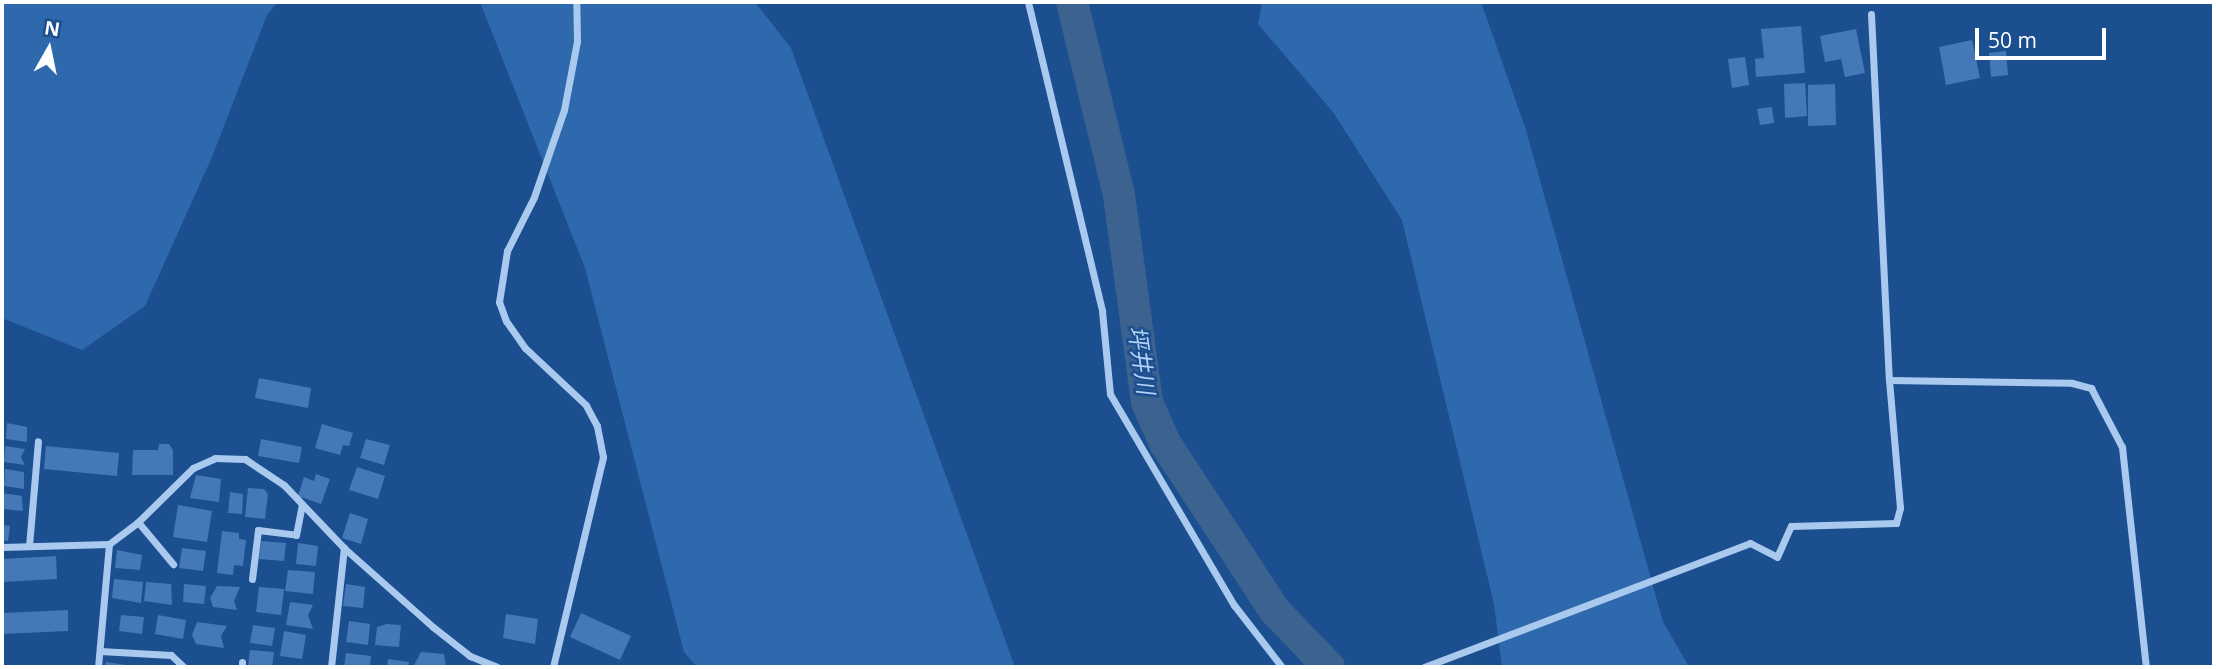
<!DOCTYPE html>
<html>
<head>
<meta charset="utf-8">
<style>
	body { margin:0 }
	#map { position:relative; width:2216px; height:669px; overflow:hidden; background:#1b4f8f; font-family:"Open Sans","Noto Sans JP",sans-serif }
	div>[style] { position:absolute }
	.green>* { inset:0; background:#2e69ad }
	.river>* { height:32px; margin:-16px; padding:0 16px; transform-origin:16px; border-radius:16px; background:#3c6290 }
	.building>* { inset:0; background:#4478b7 }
	.street>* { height:7px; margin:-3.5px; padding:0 3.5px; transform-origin:3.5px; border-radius:3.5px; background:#a9c9ee }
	span { translate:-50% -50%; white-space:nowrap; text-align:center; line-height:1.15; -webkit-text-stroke:5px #1b4f8f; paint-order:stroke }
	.water-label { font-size:23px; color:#b5d3f5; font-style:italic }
	.frame { position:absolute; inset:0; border:4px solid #fff; pointer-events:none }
	.north { position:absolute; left:14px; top:14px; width:70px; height:70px; -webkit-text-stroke:5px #1b4f8f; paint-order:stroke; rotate:9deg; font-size:19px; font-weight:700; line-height:28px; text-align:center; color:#fff }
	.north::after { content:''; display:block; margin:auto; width:24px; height:32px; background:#fff; clip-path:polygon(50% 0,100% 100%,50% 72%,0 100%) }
	.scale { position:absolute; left:1975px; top:28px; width:131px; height:32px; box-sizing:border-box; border:4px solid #fff; border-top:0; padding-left:9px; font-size:21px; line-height:24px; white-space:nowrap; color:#fff; -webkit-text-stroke:5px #1b4f8f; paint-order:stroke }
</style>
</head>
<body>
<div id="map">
	<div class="green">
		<i style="clip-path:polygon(2px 2px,278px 2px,267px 15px,212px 157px,145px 306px,82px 350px,2px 318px)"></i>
		<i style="clip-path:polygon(480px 2px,755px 2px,791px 48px,1015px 667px,697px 667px,684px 652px,585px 268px)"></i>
		<i style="clip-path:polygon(1262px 2px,1481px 2px,1526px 130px,1663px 622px,1689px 667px,1502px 667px,1494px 604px,1402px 220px,1333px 112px,1258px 24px)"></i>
	</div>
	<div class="river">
		<i style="left:1072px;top:2px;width:199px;rotate:76.3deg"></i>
		<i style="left:1119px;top:195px;width:209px;rotate:82.3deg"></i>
		<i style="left:1147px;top:402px;width:45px;rotate:66.3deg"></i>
		<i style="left:1165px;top:443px;width:201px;rotate:56.8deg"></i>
		<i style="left:1275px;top:611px;width:78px;rotate:46deg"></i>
	</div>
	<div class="building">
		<i style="clip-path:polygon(1801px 26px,1805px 73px,1756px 77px,1755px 59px,1764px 58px,1761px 29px)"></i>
		<i style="clip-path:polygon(1856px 29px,1865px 73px,1845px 77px,1841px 59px,1825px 62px,1820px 36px)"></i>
		<i style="clip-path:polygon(1972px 40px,1980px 78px,1946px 85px,1939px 47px)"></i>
		<i style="clip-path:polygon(2006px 51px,2008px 75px,1991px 77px,1989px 53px)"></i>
		<i style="clip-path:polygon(1745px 57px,1749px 85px,1732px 88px,1728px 59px)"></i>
		<i style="clip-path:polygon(1805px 83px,1807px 116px,1785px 118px,1784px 84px)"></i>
		<i style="clip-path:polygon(1835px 84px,1836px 125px,1808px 126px,1808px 85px)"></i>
		<i style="clip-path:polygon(1772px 107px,1774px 123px,1760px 125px,1757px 109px)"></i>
		<i style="clip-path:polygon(259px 378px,311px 388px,308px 408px,255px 398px)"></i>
		<i style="clip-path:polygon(7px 423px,27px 427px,27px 442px,6px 439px)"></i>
		<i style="clip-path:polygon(322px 424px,353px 433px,349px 446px,343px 445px,340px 455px,315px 448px)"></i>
		<i style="clip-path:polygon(261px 439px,302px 447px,299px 463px,258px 456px)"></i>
		<i style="clip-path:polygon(366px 439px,390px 445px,384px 465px,360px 458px)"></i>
		<i style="clip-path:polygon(159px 444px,169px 444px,173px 450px,173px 475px,132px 475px,133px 450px,158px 450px)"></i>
		<i style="clip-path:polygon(5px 446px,25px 449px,21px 457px,25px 465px,4px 462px)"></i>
		<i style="clip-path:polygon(46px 446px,119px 453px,117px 476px,44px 469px)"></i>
		<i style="clip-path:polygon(357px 467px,385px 476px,378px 499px,349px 490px)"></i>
		<i style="clip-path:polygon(5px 469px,24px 472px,24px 489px,4px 486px)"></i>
		<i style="clip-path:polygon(316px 474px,330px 479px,321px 504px,298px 496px,304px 477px,314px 481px)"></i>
		<i style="clip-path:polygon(196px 475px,221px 479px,219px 502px,190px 498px)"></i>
		<i style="clip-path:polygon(248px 488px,264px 489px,268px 494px,265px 519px,245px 517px)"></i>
		<i style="clip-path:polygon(230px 492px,243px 494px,242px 514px,228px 513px)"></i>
		<i style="clip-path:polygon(2px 493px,22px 496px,23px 511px,2px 509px)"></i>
		<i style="clip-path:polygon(178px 505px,212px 511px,207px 542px,173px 537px)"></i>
		<i style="clip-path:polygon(350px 513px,368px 519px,361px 544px,342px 538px)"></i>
		<i style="clip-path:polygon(2px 525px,10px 526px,8px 541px,2px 540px)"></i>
		<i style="clip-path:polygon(222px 531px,239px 533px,239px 539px,246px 540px,243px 566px,234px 565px,233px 575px,217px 573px)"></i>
		<i style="clip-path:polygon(261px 541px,286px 543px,284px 561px,259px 559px)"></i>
		<i style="clip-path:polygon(298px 543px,318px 546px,316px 566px,296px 564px)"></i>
		<i style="clip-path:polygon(182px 548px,206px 551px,203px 571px,179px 568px)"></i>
		<i style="clip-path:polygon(117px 550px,142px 555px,140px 570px,115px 568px)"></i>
		<i style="clip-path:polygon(56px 556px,57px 579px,2px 582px,2px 559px)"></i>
		<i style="clip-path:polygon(288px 570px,315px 572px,313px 594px,285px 591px)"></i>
		<i style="clip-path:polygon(114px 579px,143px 582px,141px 603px,112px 598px)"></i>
		<i style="clip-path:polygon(146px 582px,171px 584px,172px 605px,144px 601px)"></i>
		<i style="clip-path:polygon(184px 584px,206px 586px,204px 604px,183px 602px)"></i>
		<i style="clip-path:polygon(346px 584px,365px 587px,363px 608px,343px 606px)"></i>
		<i style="clip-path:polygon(217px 586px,240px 587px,234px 601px,237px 610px,213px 607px,210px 598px)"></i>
		<i style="clip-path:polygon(259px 587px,284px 589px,281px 615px,256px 612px)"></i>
		<i style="clip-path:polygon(290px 602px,313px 605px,308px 615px,313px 629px,286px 625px)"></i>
		<i style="clip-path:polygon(68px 610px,68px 631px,2px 634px,2px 613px)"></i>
		<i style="clip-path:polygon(581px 613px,631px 636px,620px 660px,570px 637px)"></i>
		<i style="clip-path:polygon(506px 614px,538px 619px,535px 644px,503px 638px)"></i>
		<i style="clip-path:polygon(121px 615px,144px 617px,142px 634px,119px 631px)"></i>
		<i style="clip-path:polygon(158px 615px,186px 620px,183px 639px,155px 634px)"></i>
		<i style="clip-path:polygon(349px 621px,370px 624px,368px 645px,346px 642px)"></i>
		<i style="clip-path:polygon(197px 622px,227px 626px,221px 636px,224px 648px,196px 644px,192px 635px)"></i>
		<i style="clip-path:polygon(387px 624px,401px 625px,399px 647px,375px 645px,377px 627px)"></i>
		<i style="clip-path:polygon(253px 625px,275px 628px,272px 646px,250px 643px)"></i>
		<i style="clip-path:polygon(284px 631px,306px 635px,302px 659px,280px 656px)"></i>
		<i style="clip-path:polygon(250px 650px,274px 652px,272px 667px,248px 667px)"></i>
		<i style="clip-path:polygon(421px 652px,444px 654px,446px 667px,413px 667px)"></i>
		<i style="clip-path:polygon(346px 653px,371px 656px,370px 667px,344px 667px)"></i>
		<i style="clip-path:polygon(388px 659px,409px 662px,408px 667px,387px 667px)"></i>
		<i style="clip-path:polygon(106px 662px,133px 666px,133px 667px,105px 667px)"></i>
	</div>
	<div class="street">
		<i style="left:1028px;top:2px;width:318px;rotate:76.5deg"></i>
		<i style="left:1102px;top:311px;width:83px;rotate:84.5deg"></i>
		<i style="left:1110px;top:394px;width:245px;rotate:59.6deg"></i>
		<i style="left:1234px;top:605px;width:78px;rotate:52.3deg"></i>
		<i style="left:1871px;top:14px;width:366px;rotate:87.2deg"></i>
		<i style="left:1889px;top:380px;width:183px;rotate:0.9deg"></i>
		<i style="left:2072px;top:383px;width:20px;rotate:15deg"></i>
		<i style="left:2091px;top:388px;width:67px;rotate:62.3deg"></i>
		<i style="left:2122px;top:447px;width:221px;rotate:83.8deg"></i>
		<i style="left:138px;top:522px;width:55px;rotate:50.2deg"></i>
		<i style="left:29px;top:546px;width:105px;rotate:-85.1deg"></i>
		<i style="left:2px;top:547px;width:107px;rotate:-1.6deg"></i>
		<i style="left:109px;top:544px;width:36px;rotate:-37deg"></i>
		<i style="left:138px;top:522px;width:77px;rotate:-44.5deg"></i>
		<i style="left:193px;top:468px;width:24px;rotate:-24deg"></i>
		<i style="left:215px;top:458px;width:30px;rotate:2deg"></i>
		<i style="left:245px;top:459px;width:47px;rotate:33.7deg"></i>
		<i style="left:284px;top:485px;width:87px;rotate:46.4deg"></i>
		<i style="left:344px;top:548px;width:119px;rotate:41.6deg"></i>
		<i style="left:433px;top:627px;width:47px;rotate:38.1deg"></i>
		<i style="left:470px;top:656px;width:29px;rotate:22deg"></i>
		<i style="left:252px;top:579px;width:49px;rotate:-83deg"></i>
		<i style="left:258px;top:530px;width:38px;rotate:7deg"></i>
		<i style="left:296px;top:535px;width:31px;rotate:-79deg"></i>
		<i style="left:100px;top:651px;width:71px;rotate:3.2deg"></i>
		<i style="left:171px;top:655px;width:18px;rotate:43deg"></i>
		<i style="left:98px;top:667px;width:123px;rotate:-84.9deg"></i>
		<i style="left:242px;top:667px;width:5px;rotate:-90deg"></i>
		<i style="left:331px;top:667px;width:120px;rotate:-83.8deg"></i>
		<i style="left:553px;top:667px;width:216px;rotate:-76.6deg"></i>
		<i style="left:603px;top:457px;width:32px;rotate:-101deg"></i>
		<i style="left:597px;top:426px;width:24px;rotate:-118deg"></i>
		<i style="left:586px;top:405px;width:83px;rotate:-136.9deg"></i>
		<i style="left:525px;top:348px;width:33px;rotate:-125deg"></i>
		<i style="left:506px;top:321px;width:20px;rotate:-110deg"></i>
		<i style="left:499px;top:302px;width:52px;rotate:-81.1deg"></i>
		<i style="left:507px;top:251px;width:60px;rotate:-63.4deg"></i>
		<i style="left:534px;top:197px;width:92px;rotate:-71deg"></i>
		<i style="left:564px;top:110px;width:70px;rotate:-79.3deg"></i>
		<i style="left:577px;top:41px;width:39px;rotate:-91deg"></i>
		<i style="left:1424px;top:667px;width:349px;rotate:-20.8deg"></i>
		<i style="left:1750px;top:543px;width:30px;rotate:27deg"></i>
		<i style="left:1777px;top:557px;width:34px;rotate:-66deg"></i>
		<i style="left:1791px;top:526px;width:105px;rotate:-1.6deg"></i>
		<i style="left:1896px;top:523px;width:16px;rotate:-75deg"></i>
		<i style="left:1900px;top:508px;width:128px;rotate:-94.9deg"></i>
	</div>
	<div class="water-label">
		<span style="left:1142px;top:360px;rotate:82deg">坪井川</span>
	</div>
	<div class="frame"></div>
	<div class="north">N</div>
	<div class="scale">50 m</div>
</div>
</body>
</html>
